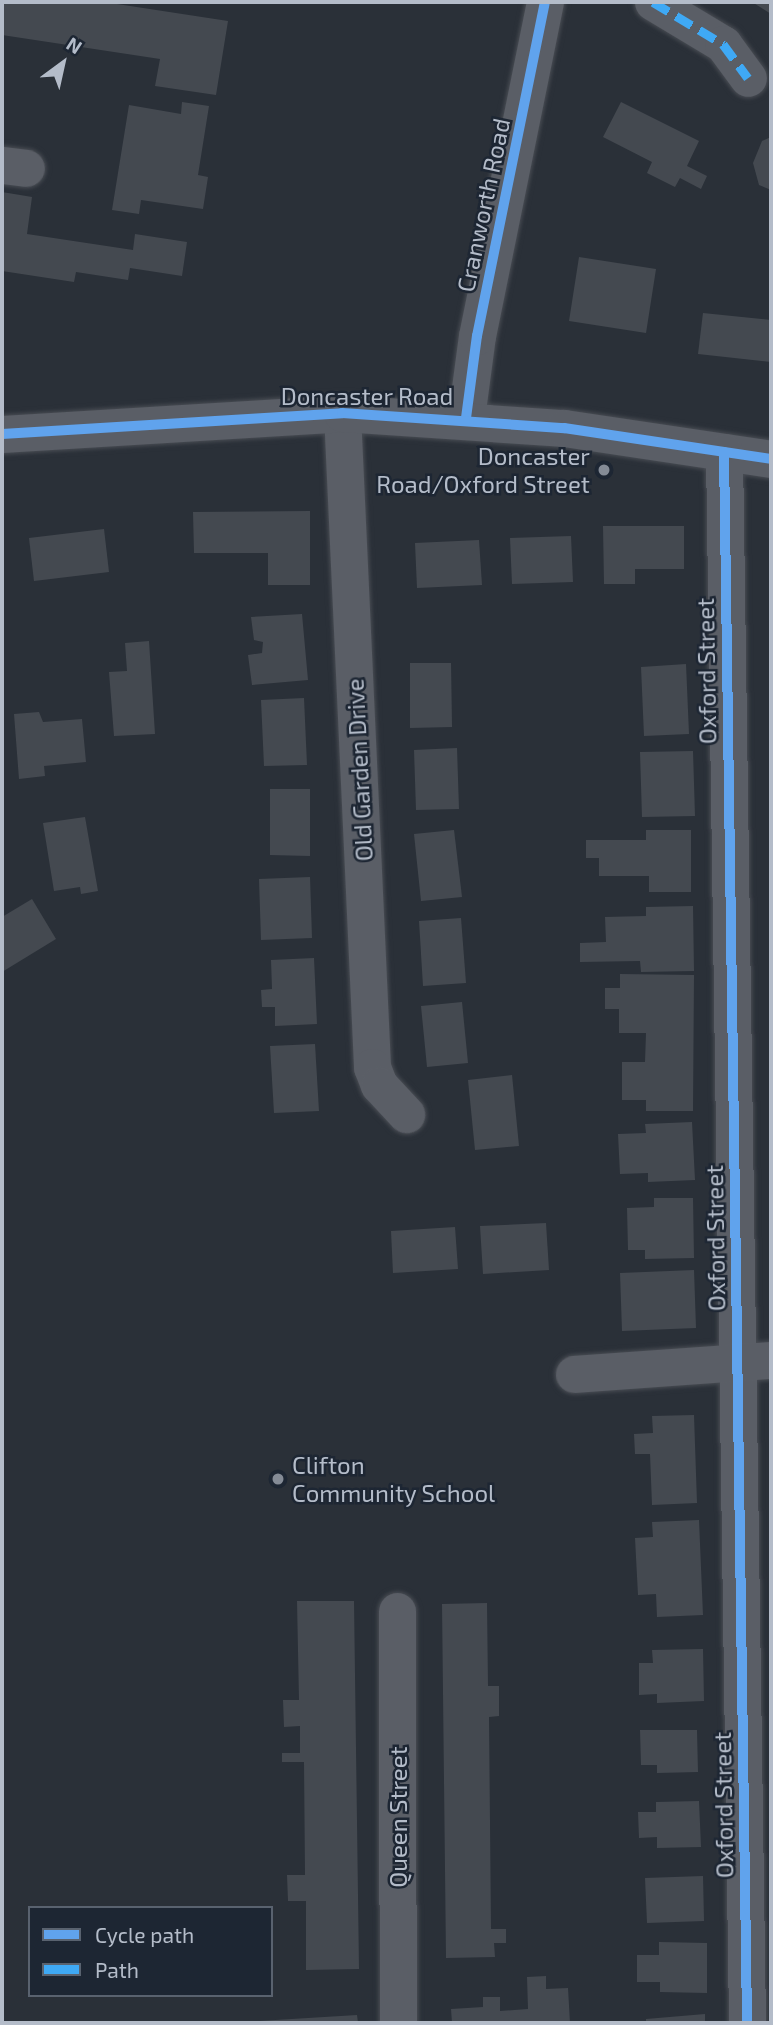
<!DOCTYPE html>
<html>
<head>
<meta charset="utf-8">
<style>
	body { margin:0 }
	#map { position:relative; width:773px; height:2025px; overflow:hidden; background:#2a3038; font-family:"Exo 2",sans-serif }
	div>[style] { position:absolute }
	.building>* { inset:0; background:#444950 }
	.roads { filter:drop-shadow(0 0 2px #484c53) drop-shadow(0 0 2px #484c53) }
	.minor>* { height:37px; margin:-18.5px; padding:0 18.5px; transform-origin:18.5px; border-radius:18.5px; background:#5a5e66 }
	.quiet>* { height:9px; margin-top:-4.5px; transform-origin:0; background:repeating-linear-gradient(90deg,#3fa9f5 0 18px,transparent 0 27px) }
	.cycleway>* { height:10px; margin:-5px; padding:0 5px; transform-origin:5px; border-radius:5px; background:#60a3ed }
	.dots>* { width:19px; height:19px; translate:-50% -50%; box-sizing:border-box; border:4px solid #1d2633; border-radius:50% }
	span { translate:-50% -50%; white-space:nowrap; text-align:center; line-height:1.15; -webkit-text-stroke:5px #1d2633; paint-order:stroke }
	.street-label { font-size:24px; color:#b4bcc9 }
	.poi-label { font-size:24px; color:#b4bcc9 }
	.right { translate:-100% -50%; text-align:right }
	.left { translate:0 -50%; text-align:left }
	.frame { position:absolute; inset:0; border:4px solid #b4bcc9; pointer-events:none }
	.legend { position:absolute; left:28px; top:1906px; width:245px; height:91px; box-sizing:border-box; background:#1d2633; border:2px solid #59626f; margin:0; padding:9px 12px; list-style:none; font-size:21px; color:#b4bcc9 }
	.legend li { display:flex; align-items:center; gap:14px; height:35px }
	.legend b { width:35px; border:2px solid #59626f }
	.north { position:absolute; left:28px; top:28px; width:70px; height:70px; -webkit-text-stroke:5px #1d2633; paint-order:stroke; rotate:33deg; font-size:19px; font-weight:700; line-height:28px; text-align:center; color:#b4bcc9 }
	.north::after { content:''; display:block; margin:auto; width:24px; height:32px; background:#b4bcc9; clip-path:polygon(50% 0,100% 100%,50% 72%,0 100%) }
</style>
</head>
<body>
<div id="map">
	<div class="building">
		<i style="clip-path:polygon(2px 2px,104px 2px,228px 21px,216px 95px,155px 86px,160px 59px,2px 35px)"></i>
		<i style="clip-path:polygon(752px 2px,771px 2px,771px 14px)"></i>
		<i style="clip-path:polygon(182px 102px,209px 106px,198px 175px,208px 177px,203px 209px,141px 200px,139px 214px,112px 210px,129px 105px,181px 114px)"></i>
		<i style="clip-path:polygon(621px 102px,699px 141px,687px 166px,707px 176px,701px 189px,680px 178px,675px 187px,647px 173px,652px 162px,603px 137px)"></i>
		<i style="clip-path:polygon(771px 137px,771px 190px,759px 185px,753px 163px,762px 141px)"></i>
		<i style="clip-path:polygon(2px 192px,32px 197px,27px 234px,133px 250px,135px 234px,187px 242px,182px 276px,130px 268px,128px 280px,76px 272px,74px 282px,2px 271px)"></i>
		<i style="clip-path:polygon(579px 257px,656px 269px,646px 333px,569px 321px)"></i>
		<i style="clip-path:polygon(703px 313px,771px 320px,771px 362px,698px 354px)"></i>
		<i style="clip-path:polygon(310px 511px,310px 585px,268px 585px,268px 553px,194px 553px,193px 512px)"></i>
		<i style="clip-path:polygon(603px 526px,684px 526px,684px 569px,635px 569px,635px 584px,604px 584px)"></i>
		<i style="clip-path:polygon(104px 529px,109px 572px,34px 581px,29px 538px)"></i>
		<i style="clip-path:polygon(571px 536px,573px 582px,512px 584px,510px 538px)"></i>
		<i style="clip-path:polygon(479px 540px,482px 585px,417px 588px,415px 543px)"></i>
		<i style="clip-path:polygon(302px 614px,308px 680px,252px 685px,248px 655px,262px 653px,263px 642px,254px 640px,251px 617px)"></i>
		<i style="clip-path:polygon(149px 641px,155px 734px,114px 736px,109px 672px,127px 671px,125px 643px)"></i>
		<i style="clip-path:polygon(410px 663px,451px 663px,452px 727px,410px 728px)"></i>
		<i style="clip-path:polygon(686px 664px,689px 734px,644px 736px,641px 667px)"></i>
		<i style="clip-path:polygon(304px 698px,307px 765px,264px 766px,261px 700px)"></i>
		<i style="clip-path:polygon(39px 712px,43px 722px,82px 719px,86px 762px,44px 766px,45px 776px,19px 779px,14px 714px)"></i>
		<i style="clip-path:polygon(457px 748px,459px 809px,416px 810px,414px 750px)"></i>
		<i style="clip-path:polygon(693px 751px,695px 816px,642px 817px,640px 752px)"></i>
		<i style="clip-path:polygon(270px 789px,310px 789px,310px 856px,270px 855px)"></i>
		<i style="clip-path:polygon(85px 817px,98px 891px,81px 894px,80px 887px,54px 891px,43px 823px)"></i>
		<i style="clip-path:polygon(454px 830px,462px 897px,421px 901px,414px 834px)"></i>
		<i style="clip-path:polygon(646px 830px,691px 830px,691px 892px,649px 892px,649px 876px,599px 876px,599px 858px,586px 858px,586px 840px,646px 840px)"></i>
		<i style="clip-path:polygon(310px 877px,312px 938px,261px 940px,259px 879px)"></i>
		<i style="clip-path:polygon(32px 899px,56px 939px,2px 972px,2px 917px)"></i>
		<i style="clip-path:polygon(693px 906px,694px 971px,641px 972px,640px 961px,580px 962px,580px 943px,606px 942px,605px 917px,646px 916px,646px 907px)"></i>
		<i style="clip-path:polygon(461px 918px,466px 983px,423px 986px,419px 921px)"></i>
		<i style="clip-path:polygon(314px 958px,317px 1024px,275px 1026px,275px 1007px,262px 1007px,261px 990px,272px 989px,271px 960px)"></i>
		<i style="clip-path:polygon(620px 974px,694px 975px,693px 1111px,646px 1111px,646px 1100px,622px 1100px,622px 1062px,645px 1062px,646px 1033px,619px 1033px,619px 1009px,605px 1009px,605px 988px,620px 988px)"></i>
		<i style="clip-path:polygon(462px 1002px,468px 1063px,427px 1067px,421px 1006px)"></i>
		<i style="clip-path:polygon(315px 1044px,319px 1111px,274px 1113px,270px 1046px)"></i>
		<i style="clip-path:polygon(512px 1075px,519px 1146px,475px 1150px,468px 1080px)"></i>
		<i style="clip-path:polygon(692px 1122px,695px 1180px,648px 1182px,648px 1173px,620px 1174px,618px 1134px,646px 1133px,645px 1124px)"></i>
		<i style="clip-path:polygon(654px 1198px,693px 1198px,694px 1258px,645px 1259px,645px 1250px,628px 1250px,627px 1208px,654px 1207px)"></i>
		<i style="clip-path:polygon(546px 1223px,549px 1270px,483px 1274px,480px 1226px)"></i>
		<i style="clip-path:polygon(455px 1227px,458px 1269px,393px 1273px,391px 1231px)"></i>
		<i style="clip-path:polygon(694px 1270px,696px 1328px,622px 1331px,620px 1273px)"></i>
		<i style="clip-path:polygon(694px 1415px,697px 1503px,652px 1505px,650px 1454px,635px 1454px,634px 1434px,653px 1433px,652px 1416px)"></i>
		<i style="clip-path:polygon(699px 1520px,703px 1615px,657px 1617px,656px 1594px,638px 1595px,635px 1538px,653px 1537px,652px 1522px)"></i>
		<i style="clip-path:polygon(297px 1601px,354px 1601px,359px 1969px,306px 1970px,306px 1901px,288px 1901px,287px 1875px,305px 1875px,304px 1762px,282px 1762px,282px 1753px,300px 1753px,300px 1726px,284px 1727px,283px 1700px,299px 1700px)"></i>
		<i style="clip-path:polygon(487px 1603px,488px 1686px,499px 1686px,499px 1716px,489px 1717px,491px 1929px,506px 1929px,506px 1943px,494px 1943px,495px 1957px,446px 1958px,442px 1604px)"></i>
		<i style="clip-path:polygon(703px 1649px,704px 1701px,657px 1703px,657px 1694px,639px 1695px,639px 1663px,653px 1663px,652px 1650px)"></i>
		<i style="clip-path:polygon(640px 1730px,697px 1730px,698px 1772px,657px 1773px,657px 1765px,641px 1765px)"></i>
		<i style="clip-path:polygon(699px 1801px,701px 1847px,657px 1848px,657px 1837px,639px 1838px,638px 1812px,656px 1812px,656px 1802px)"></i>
		<i style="clip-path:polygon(703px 1876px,704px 1921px,647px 1923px,645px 1878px)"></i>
		<i style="clip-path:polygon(659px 1942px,707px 1943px,707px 1993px,660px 1992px,660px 1982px,637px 1982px,637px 1955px,659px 1955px)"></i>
		<i style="clip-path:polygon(546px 1976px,546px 1989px,568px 1988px,570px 2023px,452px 2023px,451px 2009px,483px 2007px,483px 1997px,500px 1997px,500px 2011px,528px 2009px,527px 1977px)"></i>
		<i style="clip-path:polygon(705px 2014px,705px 2023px,646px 2023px,646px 2019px)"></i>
		<i style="clip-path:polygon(357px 2015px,358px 2023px,259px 2023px,259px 2021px)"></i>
	</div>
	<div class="roads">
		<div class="minor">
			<i style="left:653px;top:2px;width:82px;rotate:31deg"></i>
			<i style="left:723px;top:44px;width:42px;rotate:53.7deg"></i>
			<i style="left:2px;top:165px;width:24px;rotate:7deg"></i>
			<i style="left:342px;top:413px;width:655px;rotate:87.37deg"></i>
			<i style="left:372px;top:1067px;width:19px;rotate:69deg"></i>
			<i style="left:379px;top:1085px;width:40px;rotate:47deg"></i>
			<i style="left:466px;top:418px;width:83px;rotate:-82.4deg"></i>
			<i style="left:477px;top:336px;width:341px;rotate:-78.5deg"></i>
			<i style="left:2px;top:434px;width:341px;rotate:-3.5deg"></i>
			<i style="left:342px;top:413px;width:223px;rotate:3.9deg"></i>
			<i style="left:564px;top:428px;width:209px;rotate:8.5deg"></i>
			<i style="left:724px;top:452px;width:1571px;rotate:89.16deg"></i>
			<i style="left:574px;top:1374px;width:197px;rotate:-4.1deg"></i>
			<i style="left:397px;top:1611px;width:412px;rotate:89.9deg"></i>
		</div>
	</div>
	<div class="quiet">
		<i style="left:653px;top:2px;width:82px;rotate:31deg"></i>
		<i style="left:723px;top:44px;width:42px;rotate:53.7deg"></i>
	</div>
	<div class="cycleway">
		<i style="left:466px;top:418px;width:83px;rotate:-82.4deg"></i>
		<i style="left:477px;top:336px;width:341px;rotate:-78.5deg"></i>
		<i style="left:2px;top:434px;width:341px;rotate:-3.5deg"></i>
		<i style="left:342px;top:413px;width:223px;rotate:3.9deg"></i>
		<i style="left:564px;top:428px;width:209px;rotate:8.5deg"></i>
		<i style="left:724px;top:452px;width:1571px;rotate:89.16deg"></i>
	</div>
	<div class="dots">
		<i style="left:604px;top:470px;background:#848b96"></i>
		<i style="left:278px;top:1479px;background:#848b96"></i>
	</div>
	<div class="street-label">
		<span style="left:483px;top:205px;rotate:-78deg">Cranworth Road</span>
		<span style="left:367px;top:396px">Doncaster Road</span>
		<span style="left:706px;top:671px;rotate:-91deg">Oxford Street</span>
		<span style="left:359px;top:770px;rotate:-93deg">Old Garden Drive</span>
		<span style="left:715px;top:1238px;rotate:-91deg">Oxford Street</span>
		<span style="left:723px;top:1805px;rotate:-91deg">Oxford Street</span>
		<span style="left:398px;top:1817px;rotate:-90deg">Queen Street</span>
	</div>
	<div class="poi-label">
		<span class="right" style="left:590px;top:470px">Doncaster<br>Road/Oxford Street</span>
		<span class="left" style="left:292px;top:1479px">Clifton<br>Community School</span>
	</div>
	<div class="frame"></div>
	<ul class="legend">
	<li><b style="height:9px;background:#60a3ed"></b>Cycle path</li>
	<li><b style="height:9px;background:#3fa9f5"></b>Path</li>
	</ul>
	<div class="north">N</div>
</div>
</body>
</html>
